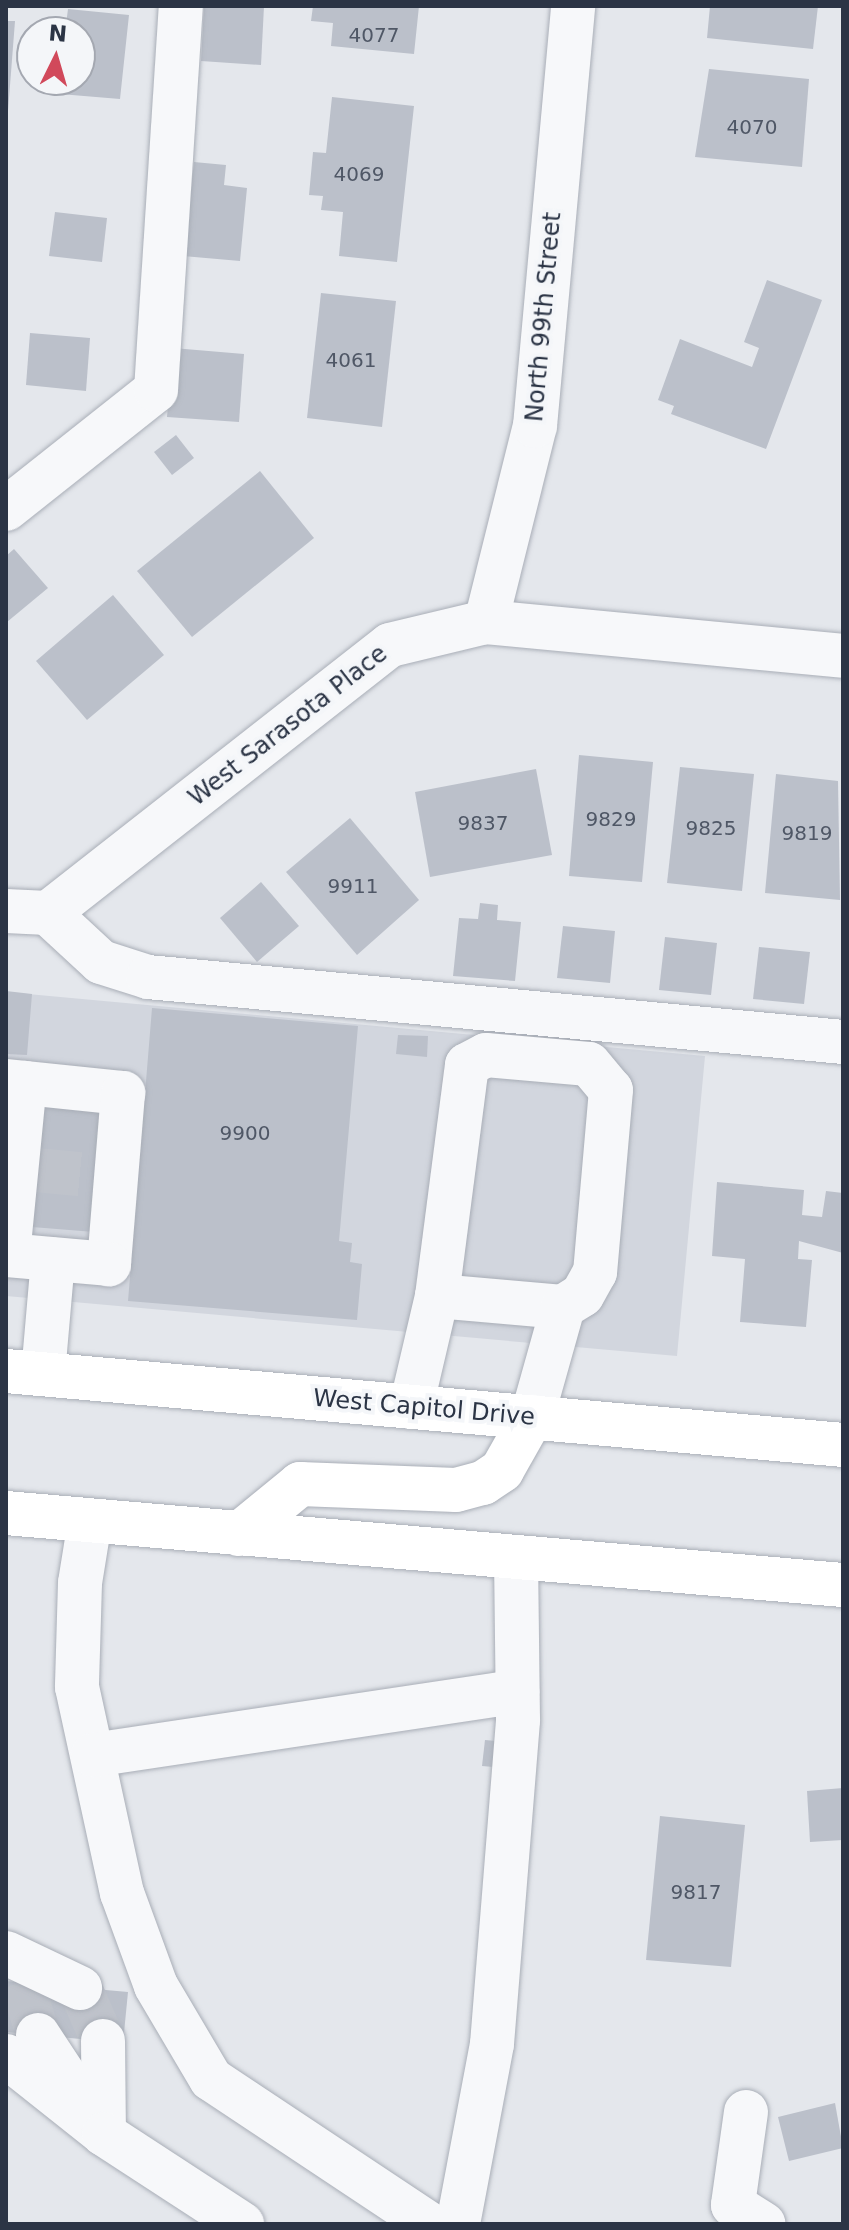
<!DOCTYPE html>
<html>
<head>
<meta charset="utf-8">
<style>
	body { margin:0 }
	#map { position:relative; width:849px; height:2230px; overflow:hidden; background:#e4e7ec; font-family:"DejaVu Sans",sans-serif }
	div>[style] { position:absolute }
	.built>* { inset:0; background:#d2d6de }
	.building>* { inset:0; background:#bbc0ca }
	.minor-tunnel>* { height:44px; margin-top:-22px; transform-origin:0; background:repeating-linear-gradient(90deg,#bfc3cb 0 44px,transparent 0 66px) }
	.roads { filter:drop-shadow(0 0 2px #a9aeb7) drop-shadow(0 0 2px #a9aeb7) }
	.minor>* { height:44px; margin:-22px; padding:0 22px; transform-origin:22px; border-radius:22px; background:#f7f8fa }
	.major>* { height:44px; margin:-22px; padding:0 22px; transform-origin:22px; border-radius:22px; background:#fff }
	span { translate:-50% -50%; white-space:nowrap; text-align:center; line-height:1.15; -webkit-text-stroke:8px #f4f6f9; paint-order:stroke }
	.number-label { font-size:20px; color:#4f5766 }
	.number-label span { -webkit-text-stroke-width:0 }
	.street-label { font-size:24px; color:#2b3445 }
	.frame { position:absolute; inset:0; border:8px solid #2b3445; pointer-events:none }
	.north { position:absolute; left:16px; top:16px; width:80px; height:80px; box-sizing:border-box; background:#f4f6f9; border:2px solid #a4a8b1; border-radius:50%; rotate:5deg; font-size:22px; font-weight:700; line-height:32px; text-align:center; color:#2b3445 }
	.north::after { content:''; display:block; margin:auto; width:28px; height:36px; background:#d1495b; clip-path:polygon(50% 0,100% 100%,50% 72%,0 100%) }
</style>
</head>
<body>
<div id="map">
	<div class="built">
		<i style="clip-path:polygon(6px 992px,705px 1056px,677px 1356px,6px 1296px)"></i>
	</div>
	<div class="building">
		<i style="clip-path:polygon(204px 6px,264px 6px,261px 65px,201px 61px)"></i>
		<i style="clip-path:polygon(313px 6px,419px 6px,414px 54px,331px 46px,333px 23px,311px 21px)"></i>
		<i style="clip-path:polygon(710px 6px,818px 6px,813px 49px,707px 38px)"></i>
		<i style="clip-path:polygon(68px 9px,129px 15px,120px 99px,60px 94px,61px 80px,80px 80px,80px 32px,65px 32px)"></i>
		<i style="clip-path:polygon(6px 21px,15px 21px,8px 111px,6px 111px)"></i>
		<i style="clip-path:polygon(709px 69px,809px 79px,802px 167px,695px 157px)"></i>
		<i style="clip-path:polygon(332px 97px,414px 106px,397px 262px,339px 256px,343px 212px,321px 210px,323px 196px,309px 195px,313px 152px,326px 153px)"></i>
		<i style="clip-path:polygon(194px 162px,226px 165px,224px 185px,247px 188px,240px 261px,183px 256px)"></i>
		<i style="clip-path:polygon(55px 212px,107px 218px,102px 262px,49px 256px)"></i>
		<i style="clip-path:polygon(767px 280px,822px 300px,766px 449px,671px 414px,674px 406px,658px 400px,680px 339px,752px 367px,759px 348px,744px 342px)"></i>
		<i style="clip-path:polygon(321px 293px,396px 301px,382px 427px,307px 418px)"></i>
		<i style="clip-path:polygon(30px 333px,90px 338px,86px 391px,26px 385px)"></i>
		<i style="clip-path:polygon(173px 348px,244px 354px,239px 422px,167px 417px)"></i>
		<i style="clip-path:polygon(176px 435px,194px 458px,172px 475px,154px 452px)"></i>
		<i style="clip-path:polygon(260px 471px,314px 538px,192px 637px,137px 571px)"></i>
		<i style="clip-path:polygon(14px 549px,48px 588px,7px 622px,6px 556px)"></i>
		<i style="clip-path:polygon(113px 595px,164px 655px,87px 720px,36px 661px)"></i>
		<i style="clip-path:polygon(579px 755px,653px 762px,642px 882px,569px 876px)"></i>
		<i style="clip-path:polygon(680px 767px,754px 774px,742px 891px,667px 883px)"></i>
		<i style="clip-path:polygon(536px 769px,552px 855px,430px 877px,415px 792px)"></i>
		<i style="clip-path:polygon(776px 774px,838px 781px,840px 900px,765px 893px)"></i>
		<i style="clip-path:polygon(350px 818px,419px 900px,357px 955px,286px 872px)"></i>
		<i style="clip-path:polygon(261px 882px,299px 926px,257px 962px,220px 918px)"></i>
		<i style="clip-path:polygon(480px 903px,498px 905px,497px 920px,521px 922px,515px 981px,453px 976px,459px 918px,478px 919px)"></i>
		<i style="clip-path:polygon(563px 926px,615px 931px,610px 983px,557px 978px)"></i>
		<i style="clip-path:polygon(665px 937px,717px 943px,711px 995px,659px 990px)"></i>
		<i style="clip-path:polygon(759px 947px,810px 952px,804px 1004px,753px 999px)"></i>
		<i style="clip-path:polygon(6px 991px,32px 994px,27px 1055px,6px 1054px)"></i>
		<i style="clip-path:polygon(152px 1008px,358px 1026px,339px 1241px,352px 1243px,350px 1262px,362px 1264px,357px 1320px,128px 1301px)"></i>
		<i style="clip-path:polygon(398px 1035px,428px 1036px,427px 1057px,396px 1054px)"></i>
		<i style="clip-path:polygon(41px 1105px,103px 1110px,94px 1232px,32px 1227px)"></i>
		<i style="clip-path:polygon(717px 1182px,804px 1190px,802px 1215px,822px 1217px,826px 1191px,843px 1193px,843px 1253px,799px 1241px,798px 1259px,812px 1260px,806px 1327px,740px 1322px,745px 1259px,712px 1256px)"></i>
		<i style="clip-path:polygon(485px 1740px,508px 1742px,505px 1768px,482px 1766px)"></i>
		<i style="clip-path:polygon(843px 1788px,843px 1840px,810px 1842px,807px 1791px)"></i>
		<i style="clip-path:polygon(660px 1816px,745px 1825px,731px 1967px,646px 1960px)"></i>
		<i style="clip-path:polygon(6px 1981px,128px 1992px,123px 2043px,6px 2032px)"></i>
		<i style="clip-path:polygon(835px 2103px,843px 2148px,789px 2161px,778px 2117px)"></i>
	</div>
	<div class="minor-tunnel">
		<i style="left:36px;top:1170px;width:62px;rotate:5.5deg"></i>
		<i style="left:22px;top:1982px;width:55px;rotate:73.2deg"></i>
		<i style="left:80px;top:1988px;width:58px;rotate:66.5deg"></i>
	</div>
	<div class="roads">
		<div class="minor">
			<i style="left:6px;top:509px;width:191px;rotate:-38.4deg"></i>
			<i style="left:156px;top:390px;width:385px;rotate:-86.3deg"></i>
			<i style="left:486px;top:622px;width:202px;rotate:-76deg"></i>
			<i style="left:535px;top:426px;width:422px;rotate:-84.8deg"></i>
			<i style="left:6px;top:911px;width:42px;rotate:2.7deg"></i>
			<i style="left:48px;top:913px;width:434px;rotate:-38.1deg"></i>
			<i style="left:390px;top:645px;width:99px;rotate:-13.5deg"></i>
			<i style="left:486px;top:622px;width:359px;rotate:5.4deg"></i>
			<i style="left:48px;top:913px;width:72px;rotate:42.8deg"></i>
			<i style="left:101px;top:962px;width:49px;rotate:17.7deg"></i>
			<i style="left:148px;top:977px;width:698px;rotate:5.34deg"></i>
			<i style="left:6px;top:1081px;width:118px;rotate:5.9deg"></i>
			<i style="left:123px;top:1093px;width:172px;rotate:94.7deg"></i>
			<i style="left:109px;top:1264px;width:103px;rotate:-175deg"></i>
			<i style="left:8px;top:1255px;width:173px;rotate:-84.4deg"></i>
			<i style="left:437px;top:1296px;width:126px;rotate:5deg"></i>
			<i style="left:43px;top:1374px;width:115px;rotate:-85deg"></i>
			<i style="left:411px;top:1407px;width:114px;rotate:-76.8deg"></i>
			<i style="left:437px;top:1296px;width:233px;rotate:-82.6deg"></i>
			<i style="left:467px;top:1065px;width:21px;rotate:-28deg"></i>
			<i style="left:486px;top:1055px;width:103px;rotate:5deg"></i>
			<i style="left:589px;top:1064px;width:34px;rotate:50deg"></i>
			<i style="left:611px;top:1090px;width:183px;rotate:95deg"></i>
			<i style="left:595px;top:1272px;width:26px;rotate:119deg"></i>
			<i style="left:582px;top:1295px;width:22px;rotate:148deg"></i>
			<i style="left:563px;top:1307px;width:114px;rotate:105.7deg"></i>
			<i style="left:90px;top:1521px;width:63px;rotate:99.2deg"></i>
			<i style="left:80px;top:1583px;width:104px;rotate:91.7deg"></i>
			<i style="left:77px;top:1687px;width:211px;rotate:77.7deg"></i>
			<i style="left:122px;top:1893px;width:99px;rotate:69.9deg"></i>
			<i style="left:156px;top:1986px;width:108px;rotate:59.4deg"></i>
			<i style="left:211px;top:2079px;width:262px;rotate:33.6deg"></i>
			<i style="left:93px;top:1755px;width:429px;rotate:-8.5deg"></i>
			<i style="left:6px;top:1953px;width:82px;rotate:25.3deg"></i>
			<i style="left:38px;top:2035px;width:77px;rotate:56.7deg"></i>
			<i style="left:103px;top:2041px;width:93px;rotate:89.4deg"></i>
			<i style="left:6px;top:2056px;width:125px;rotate:38.5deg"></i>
			<i style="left:104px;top:2134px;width:165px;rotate:33.1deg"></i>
			<i style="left:746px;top:2112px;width:94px;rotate:98deg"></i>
			<i style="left:733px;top:2205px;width:36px;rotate:32deg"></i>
			<i style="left:458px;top:2224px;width:183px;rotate:-79.3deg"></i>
			<i style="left:492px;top:2044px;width:325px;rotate:-85.4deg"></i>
			<i style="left:518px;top:1720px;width:163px;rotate:-90.7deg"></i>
		</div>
		<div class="major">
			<i style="left:6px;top:1371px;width:840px;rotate:5.05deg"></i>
			<i style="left:6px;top:1513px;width:840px;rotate:4.92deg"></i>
			<i style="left:239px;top:1534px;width:79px;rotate:-39.3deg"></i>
			<i style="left:300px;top:1484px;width:156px;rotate:2.2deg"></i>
			<i style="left:456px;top:1490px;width:28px;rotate:-15deg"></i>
			<i style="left:483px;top:1483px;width:23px;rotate:-34deg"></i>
			<i style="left:502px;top:1470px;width:61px;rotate:-60.5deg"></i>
		</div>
	</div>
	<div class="number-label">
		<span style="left:374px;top:35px">4077</span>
		<span style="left:752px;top:127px">4070</span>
		<span style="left:359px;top:174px">4069</span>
		<span style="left:351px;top:360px">4061</span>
		<span style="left:611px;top:819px">9829</span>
		<span style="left:483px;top:823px">9837</span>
		<span style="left:711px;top:828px">9825</span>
		<span style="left:807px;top:833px">9819</span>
		<span style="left:353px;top:886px">9911</span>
		<span style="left:245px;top:1133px">9900</span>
		<span style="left:696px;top:1892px">9817</span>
	</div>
	<div class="street-label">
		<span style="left:544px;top:317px;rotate:-85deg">North 99th Street</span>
		<span style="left:288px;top:726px;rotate:-38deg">West Sarasota Place</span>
		<span style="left:424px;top:1408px;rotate:5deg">West Capitol Drive</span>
	</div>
	<div class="frame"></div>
	<div class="north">N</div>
</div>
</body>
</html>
